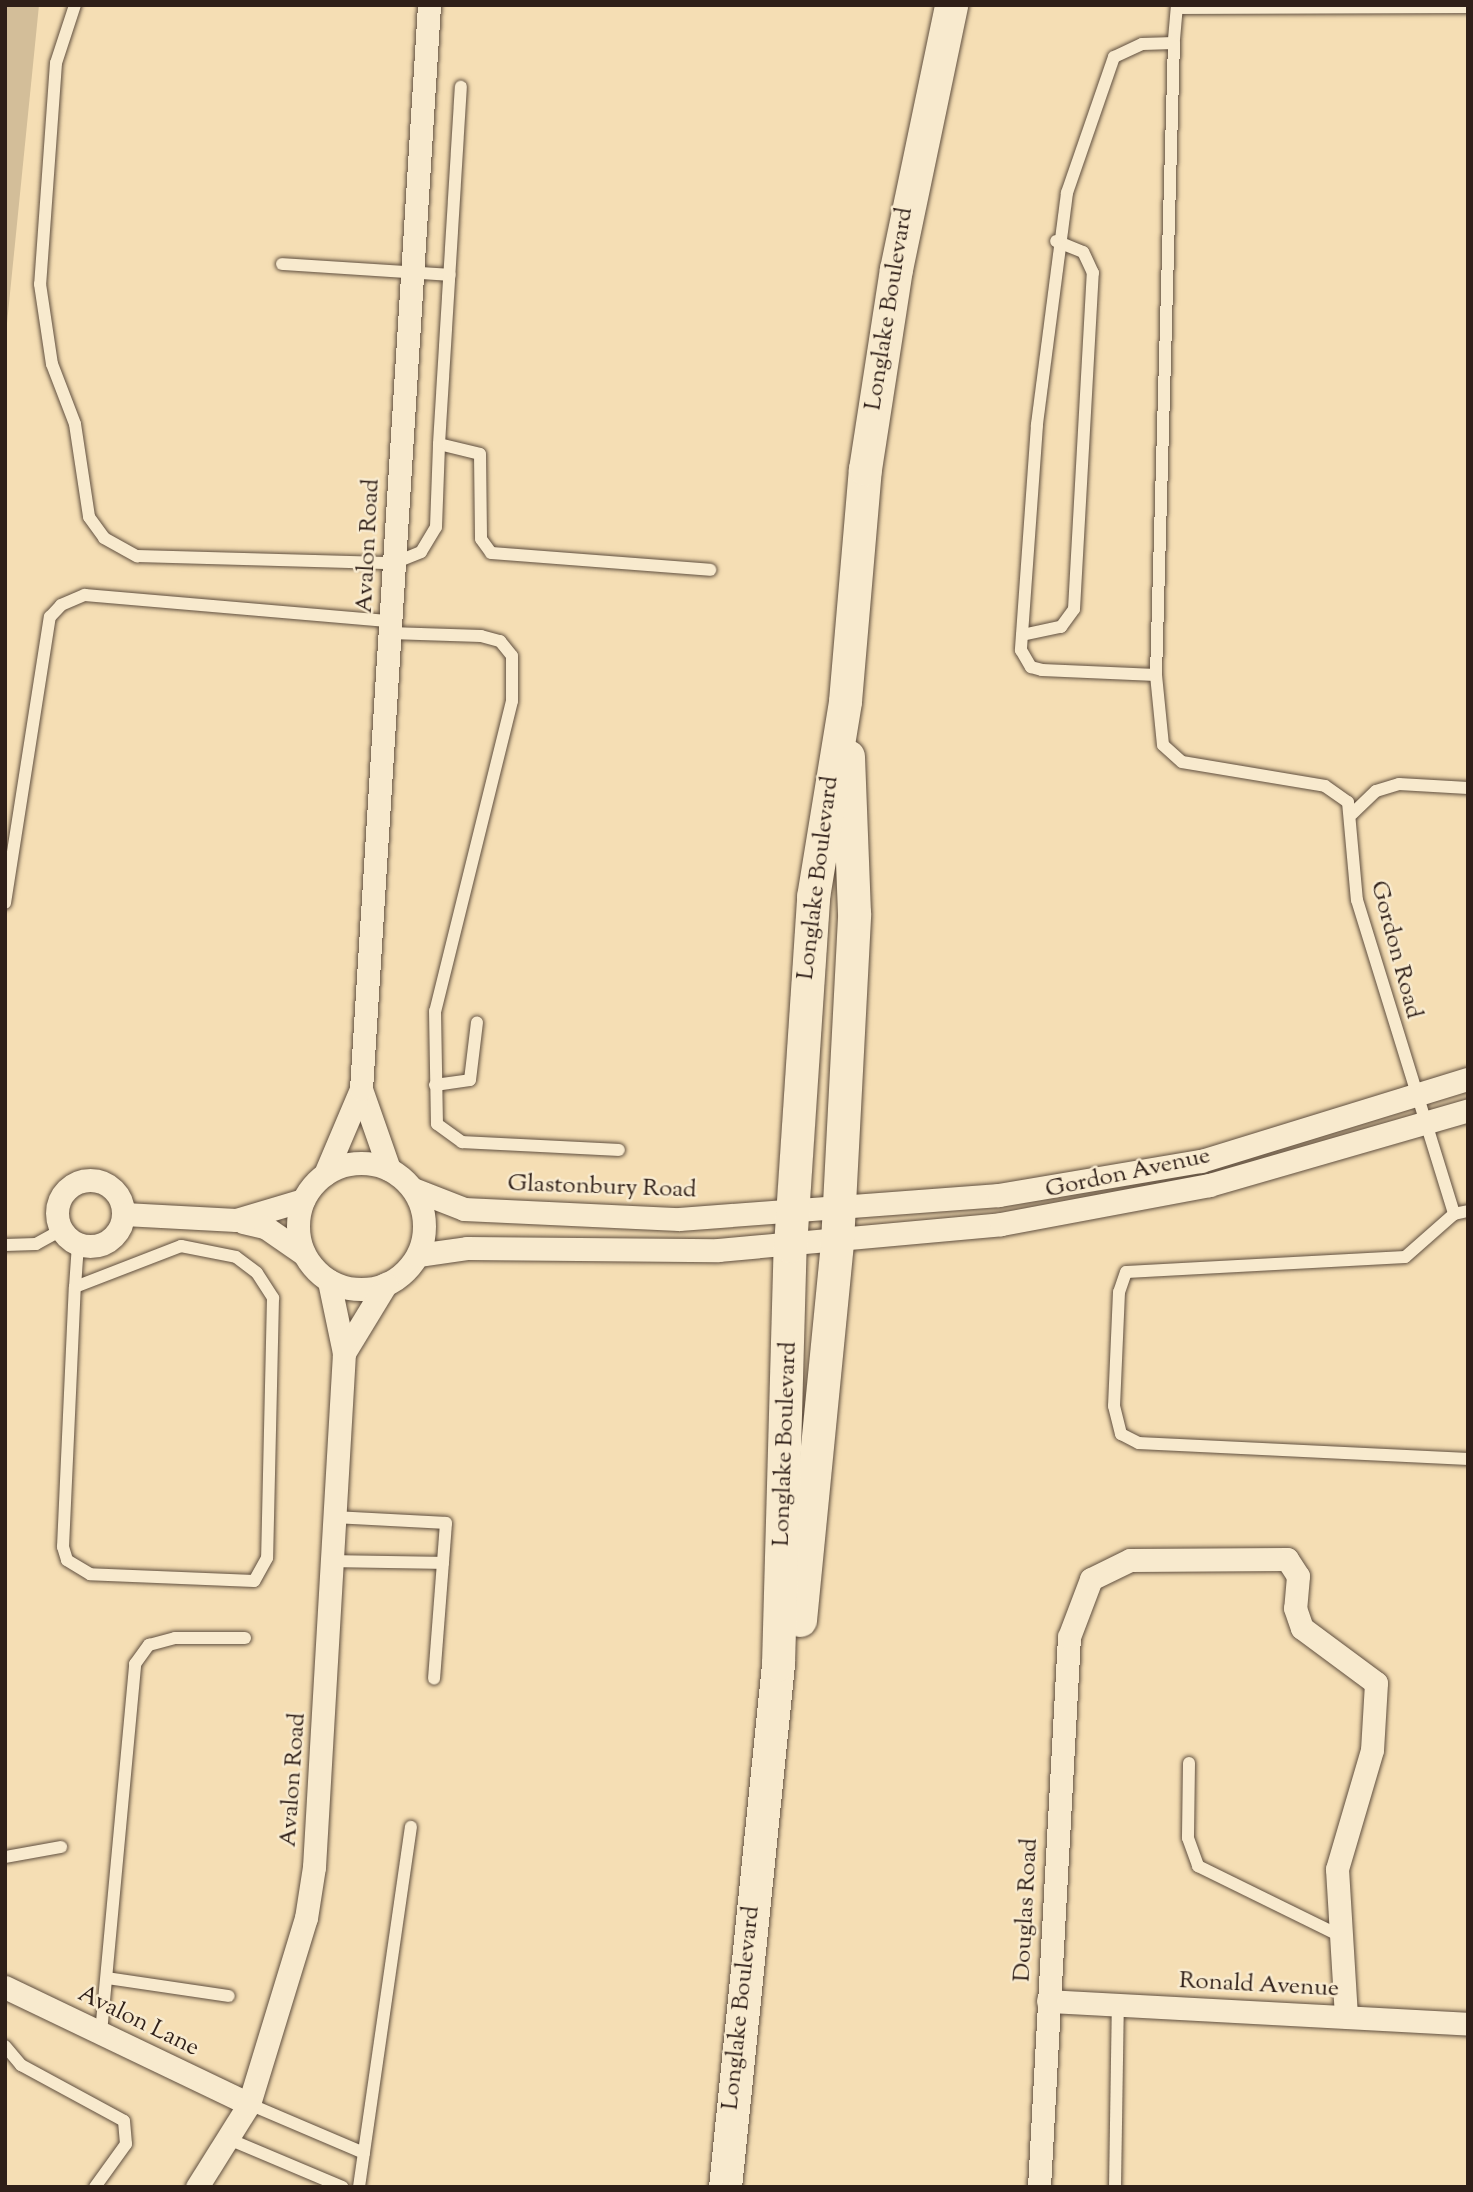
<!DOCTYPE html>
<html>
<head>
<meta charset="utf-8">
<style>
	body { margin:0 }
	#map { position:relative; width:1473px; height:2192px; overflow:hidden; background:#f5deb4; font-family:"Sorts Mill Goudy",serif }
	div>[style] { position:absolute }
	.green>* { inset:0; background:#d3be99 }
	.roads { filter:drop-shadow(0 0 2px #604f3f) drop-shadow(0 0 2px #604f3f) }
	.service>* { height:12px; margin:-6px; padding:0 6px; transform-origin:6px; border-radius:6px; background:#f8eace }
	.minor>* { height:23px; margin:-11.5px; padding:0 11.5px; transform-origin:11.5px; border-radius:11.5px; background:#f8eace }
	.minor>.ring { margin:-11.5px; padding:0; box-sizing:content-box; background:none; border:23px solid #f8eace; border-radius:50% }
	.secondary>* { height:33px; margin:-16.5px; padding:0 16.5px; transform-origin:16.5px; border-radius:16.5px; background:#f8eace }
	span { translate:-50% -50%; white-space:nowrap; text-align:center; line-height:1.15; -webkit-text-stroke:5px #f8eace; paint-order:stroke }
	.street-label { font-size:24px; color:#2f1f18 }
	.frame { position:absolute; inset:0; border:7px solid #2f1f18; pointer-events:none }
</style>
</head>
<body>
<div id="map">
	<div class="green">
		<i style="clip-path:polygon(5px 5px,39px 5px,5px 343px)"></i>
	</div>
	<div class="roads">
		<div class="service">
			<i style="left:75px;top:5px;width:61px;rotate:108.1deg"></i>
			<i style="left:56px;top:63px;width:222px;rotate:94.1deg"></i>
			<i style="left:40px;top:284px;width:81px;rotate:81.5deg"></i>
			<i style="left:52px;top:364px;width:64px;rotate:69deg"></i>
			<i style="left:75px;top:424px;width:94px;rotate:81.4deg"></i>
			<i style="left:89px;top:517px;width:26px;rotate:54deg"></i>
			<i style="left:104px;top:538px;width:38px;rotate:29deg"></i>
			<i style="left:137px;top:556px;width:257px;rotate:1.6deg"></i>
			<i style="left:394px;top:563px;width:29px;rotate:-22deg"></i>
			<i style="left:421px;top:552px;width:29px;rotate:-59deg"></i>
			<i style="left:436px;top:527px;width:83px;rotate:-87.9deg"></i>
			<i style="left:439px;top:444px;width:42px;rotate:13.7deg"></i>
			<i style="left:480px;top:454px;width:85px;rotate:89.3deg"></i>
			<i style="left:481px;top:539px;width:17px;rotate:54deg"></i>
			<i style="left:491px;top:553px;width:220px;rotate:4.4deg"></i>
			<i style="left:1177px;top:5px;width:38px;rotate:95deg"></i>
			<i style="left:1174px;top:43px;width:32px;rotate:178deg"></i>
			<i style="left:1142px;top:44px;width:31px;rotate:155deg"></i>
			<i style="left:1114px;top:57px;width:144px;rotate:109.1deg"></i>
			<i style="left:1067px;top:193px;width:234px;rotate:97.4deg"></i>
			<i style="left:1037px;top:425px;width:226px;rotate:94.1deg"></i>
			<i style="left:1021px;top:650px;width:20px;rotate:60deg"></i>
			<i style="left:1031px;top:667px;width:11px;rotate:15deg"></i>
			<i style="left:1042px;top:670px;width:114px;rotate:2.5deg"></i>
			<i style="left:1156px;top:675px;width:70px;rotate:84.3deg"></i>
			<i style="left:1163px;top:745px;width:25px;rotate:42deg"></i>
			<i style="left:1182px;top:762px;width:145px;rotate:9.5deg"></i>
			<i style="left:1325px;top:786px;width:28px;rotate:35deg"></i>
			<i style="left:1348px;top:802px;width:98px;rotate:84.8deg"></i>
			<i style="left:1357px;top:900px;width:329px;rotate:72.8deg"></i>
			<i style="left:1177px;top:8px;width:291px;rotate:-0.2deg"></i>
			<i style="left:282px;top:264px;width:168px;rotate:3.7deg"></i>
			<i style="left:439px;top:444px;width:358px;rotate:-86.5deg"></i>
			<i style="left:390px;top:633px;width:91px;rotate:1.9deg"></i>
			<i style="left:481px;top:636px;width:20px;rotate:15deg"></i>
			<i style="left:500px;top:641px;width:19px;rotate:51deg"></i>
			<i style="left:512px;top:656px;width:45px;rotate:90deg"></i>
			<i style="left:512px;top:701px;width:319px;rotate:103.9deg"></i>
			<i style="left:435px;top:1011px;width:113px;rotate:89deg"></i>
			<i style="left:437px;top:1124px;width:31px;rotate:36deg"></i>
			<i style="left:462px;top:1142px;width:157px;rotate:2.9deg"></i>
			<i style="left:1022px;top:635px;width:40px;rotate:-12deg"></i>
			<i style="left:1061px;top:627px;width:22px;rotate:-54deg"></i>
			<i style="left:1074px;top:609px;width:337px;rotate:-86.8deg"></i>
			<i style="left:1093px;top:273px;width:23px;rotate:-115deg"></i>
			<i style="left:1083px;top:252px;width:29px;rotate:-158deg"></i>
			<i style="left:1156px;top:675px;width:632px;rotate:-88.37deg"></i>
			<i style="left:1352px;top:814px;width:33px;rotate:-44deg"></i>
			<i style="left:1376px;top:791px;width:24px;rotate:-17deg"></i>
			<i style="left:1399px;top:784px;width:69px;rotate:3.3deg"></i>
			<i style="left:5px;top:903px;width:290px;rotate:-81.1deg"></i>
			<i style="left:50px;top:617px;width:16px;rotate:-47deg"></i>
			<i style="left:61px;top:605px;width:26px;rotate:-23deg"></i>
			<i style="left:85px;top:595px;width:306px;rotate:4.9deg"></i>
			<i style="left:435px;top:1085px;width:35px;rotate:-8deg"></i>
			<i style="left:470px;top:1080px;width:58px;rotate:-83.1deg"></i>
			<i style="left:1468px;top:1211px;width:14px;rotate:168deg"></i>
			<i style="left:1454px;top:1214px;width:65px;rotate:138.7deg"></i>
			<i style="left:1405px;top:1257px;width:279px;rotate:176.9deg"></i>
			<i style="left:1126px;top:1272px;width:21px;rotate:109deg"></i>
			<i style="left:1119px;top:1292px;width:114px;rotate:92.5deg"></i>
			<i style="left:1114px;top:1406px;width:29px;rotate:76deg"></i>
			<i style="left:1121px;top:1434px;width:20px;rotate:27deg"></i>
			<i style="left:1139px;top:1443px;width:329px;rotate:2.8deg"></i>
			<i style="left:5px;top:1245px;width:31px;rotate:-2deg"></i>
			<i style="left:36px;top:1244px;width:29px;rotate:-29deg"></i>
			<i style="left:75px;top:1287px;width:114px;rotate:-21.1deg"></i>
			<i style="left:181px;top:1246px;width:56px;rotate:11.3deg"></i>
			<i style="left:236px;top:1257px;width:26px;rotate:37deg"></i>
			<i style="left:257px;top:1273px;width:30px;rotate:57deg"></i>
			<i style="left:273px;top:1298px;width:260px;rotate:91.3deg"></i>
			<i style="left:267px;top:1558px;width:26px;rotate:119deg"></i>
			<i style="left:254px;top:1581px;width:164px;rotate:-177.6deg"></i>
			<i style="left:90px;top:1574px;width:27px;rotate:-149deg"></i>
			<i style="left:67px;top:1560px;width:14px;rotate:-107deg"></i>
			<i style="left:63px;top:1547px;width:260px;rotate:-87.4deg"></i>
			<i style="left:75px;top:1287px;width:43px;rotate:-86deg"></i>
			<i style="left:335px;top:1517px;width:111px;rotate:3.1deg"></i>
			<i style="left:446px;top:1523px;width:156px;rotate:94.4deg"></i>
			<i style="left:333px;top:1561px;width:110px;rotate:1deg"></i>
			<i style="left:1189px;top:1763px;width:75px;rotate:90.8deg"></i>
			<i style="left:1188px;top:1838px;width:30px;rotate:70deg"></i>
			<i style="left:1198px;top:1866px;width:161px;rotate:26.2deg"></i>
			<i style="left:5px;top:1857px;width:57px;rotate:-10.1deg"></i>
			<i style="left:107px;top:1978px;width:123px;rotate:8.4deg"></i>
			<i style="left:101px;top:2033px;width:371px;rotate:-84.7deg"></i>
			<i style="left:135px;top:1664px;width:24px;rotate:-54deg"></i>
			<i style="left:149px;top:1645px;width:27px;rotate:-15deg"></i>
			<i style="left:175px;top:1638px;width:70px"></i>
			<i style="left:5px;top:2046px;width:25px;rotate:50deg"></i>
			<i style="left:21px;top:2065px;width:117px;rotate:28.5deg"></i>
			<i style="left:124px;top:2121px;width:23px;rotate:85deg"></i>
			<i style="left:126px;top:2144px;width:53px;rotate:125.8deg"></i>
			<i style="left:249px;top:2104px;width:125px;rotate:23.1deg"></i>
			<i style="left:231px;top:2140px;width:121px;rotate:22.9deg"></i>
			<i style="left:359px;top:2187px;width:364px;rotate:-81.8deg"></i>
			<i style="left:1115px;top:2187px;width:182px;rotate:-89.1deg"></i>
		</div>
		<div class="minor">
			<i style="left:361px;top:1089px;width:85px;rotate:70.7deg"></i>
			<i class="ring" style="left:298px;top:1163px;width:103px;height:103px"></i>
			<i style="left:325px;top:1174px;width:92px;rotate:-67deg"></i>
			<i style="left:361px;top:1089px;width:1086px;rotate:-86.41deg"></i>
			<i class="ring" style="left:57px;top:1180px;width:43px;height:43px"></i>
			<i style="left:413px;top:1189px;width:55px;rotate:21.4deg"></i>
			<i style="left:464px;top:1209px;width:215px;rotate:2.7deg"></i>
			<i style="left:679px;top:1219px;width:321px;rotate:-4.3deg"></i>
			<i style="left:999px;top:1195px;width:205px;rotate:-9.6deg"></i>
			<i style="left:1201px;top:1161px;width:279px;rotate:-17.1deg"></i>
			<i style="left:124px;top:1214px;width:112px;rotate:3.1deg"></i>
			<i style="left:236px;top:1220px;width:70px;rotate:-16.6deg"></i>
			<i style="left:243px;top:1222px;width:23px;rotate:13deg"></i>
			<i style="left:265px;top:1227px;width:47px;rotate:34.7deg"></i>
			<i style="left:418px;top:1255px;width:49px;rotate:-8.1deg"></i>
			<i style="left:467px;top:1248px;width:251px;rotate:0.5deg"></i>
			<i style="left:718px;top:1250px;width:284px;rotate:-5.2deg"></i>
			<i style="left:1001px;top:1224px;width:212px;rotate:-10.6deg"></i>
			<i style="left:1209px;top:1185px;width:270px;rotate:-16.1deg"></i>
			<i style="left:344px;top:1353px;width:81px;rotate:-58.7deg"></i>
			<i style="left:5px;top:1987px;width:271px;rotate:25.6deg"></i>
			<i style="left:1048px;top:2001px;width:421px;rotate:3.1deg"></i>
			<i style="left:197px;top:2187px;width:98px;rotate:-57.9deg"></i>
			<i style="left:249px;top:2104px;width:195px;rotate:-73deg"></i>
			<i style="left:306px;top:1918px;width:52px;rotate:-81.1deg"></i>
			<i style="left:314px;top:1867px;width:515px;rotate:-86.66deg"></i>
			<i style="left:344px;top:1353px;width:74px;rotate:-101.8deg"></i>
			<i style="left:1039px;top:2187px;width:551px;rotate:-86.88deg"></i>
			<i style="left:1069px;top:1637px;width:62px;rotate:-69.2deg"></i>
			<i style="left:1091px;top:1579px;width:43px;rotate:-26deg"></i>
			<i style="left:1130px;top:1560px;width:157px;rotate:-0.4deg"></i>
			<i style="left:1287px;top:1559px;width:20px;rotate:57deg"></i>
			<i style="left:1298px;top:1576px;width:32px;rotate:95deg"></i>
			<i style="left:1295px;top:1608px;width:21px;rotate:71deg"></i>
			<i style="left:1302px;top:1628px;width:92px;rotate:36.6deg"></i>
			<i style="left:1376px;top:1683px;width:67px;rotate:93.4deg"></i>
			<i style="left:1372px;top:1750px;width:124px;rotate:106.4deg"></i>
			<i style="left:1337px;top:1869px;width:148px;rotate:86.5deg"></i>
		</div>
		<div class="secondary">
			<i style="left:800px;top:1620px;width:380px;rotate:-84.4deg"></i>
			<i style="left:837px;top:1242px;width:329px;rotate:-87deg"></i>
			<i style="left:854px;top:913px;width:157px;rotate:-92.2deg"></i>
			<i style="left:725px;top:2187px;width:526px;rotate:-84.21deg"></i>
			<i style="left:778px;top:1664px;width:418px;rotate:-88.4deg"></i>
			<i style="left:790px;top:1246px;width:350px;rotate:-86.2deg"></i>
			<i style="left:813px;top:897px;width:199px;rotate:-80.7deg"></i>
			<i style="left:845px;top:701px;width:233px;rotate:-85.1deg"></i>
			<i style="left:865px;top:469px;width:202px;rotate:-81.2deg"></i>
			<i style="left:896px;top:269px;width:270px;rotate:-78.2deg"></i>
		</div>
	</div>
	<div class="street-label">
		<span style="left:890px;top:309px;rotate:-81deg">Longlake Boulevard</span>
		<span style="left:369px;top:546px;rotate:-87deg">Avalon Road</span>
		<span style="left:819px;top:878px;rotate:-83deg">Longlake Boulevard</span>
		<span style="left:1395px;top:950px;rotate:75deg">Gordon Road</span>
		<span style="left:1128px;top:1174px;rotate:-12deg">Gordon Avenue</span>
		<span style="left:602px;top:1188px;rotate:2deg">Glastonbury Road</span>
		<span style="left:786px;top:1444px;rotate:-88deg">Longlake Boulevard</span>
		<span style="left:294px;top:1780px;rotate:-86deg">Avalon Road</span>
		<span style="left:1027px;top:1910px;rotate:-87deg">Douglas Road</span>
		<span style="left:1259px;top:1986px;rotate:3deg">Ronald Avenue</span>
		<span style="left:742px;top:2008px;rotate:-84deg">Longlake Boulevard</span>
		<span style="left:138px;top:2022px;rotate:26deg">Avalon Lane</span>
	</div>
	<div class="frame"></div>
</div>
</body>
</html>
